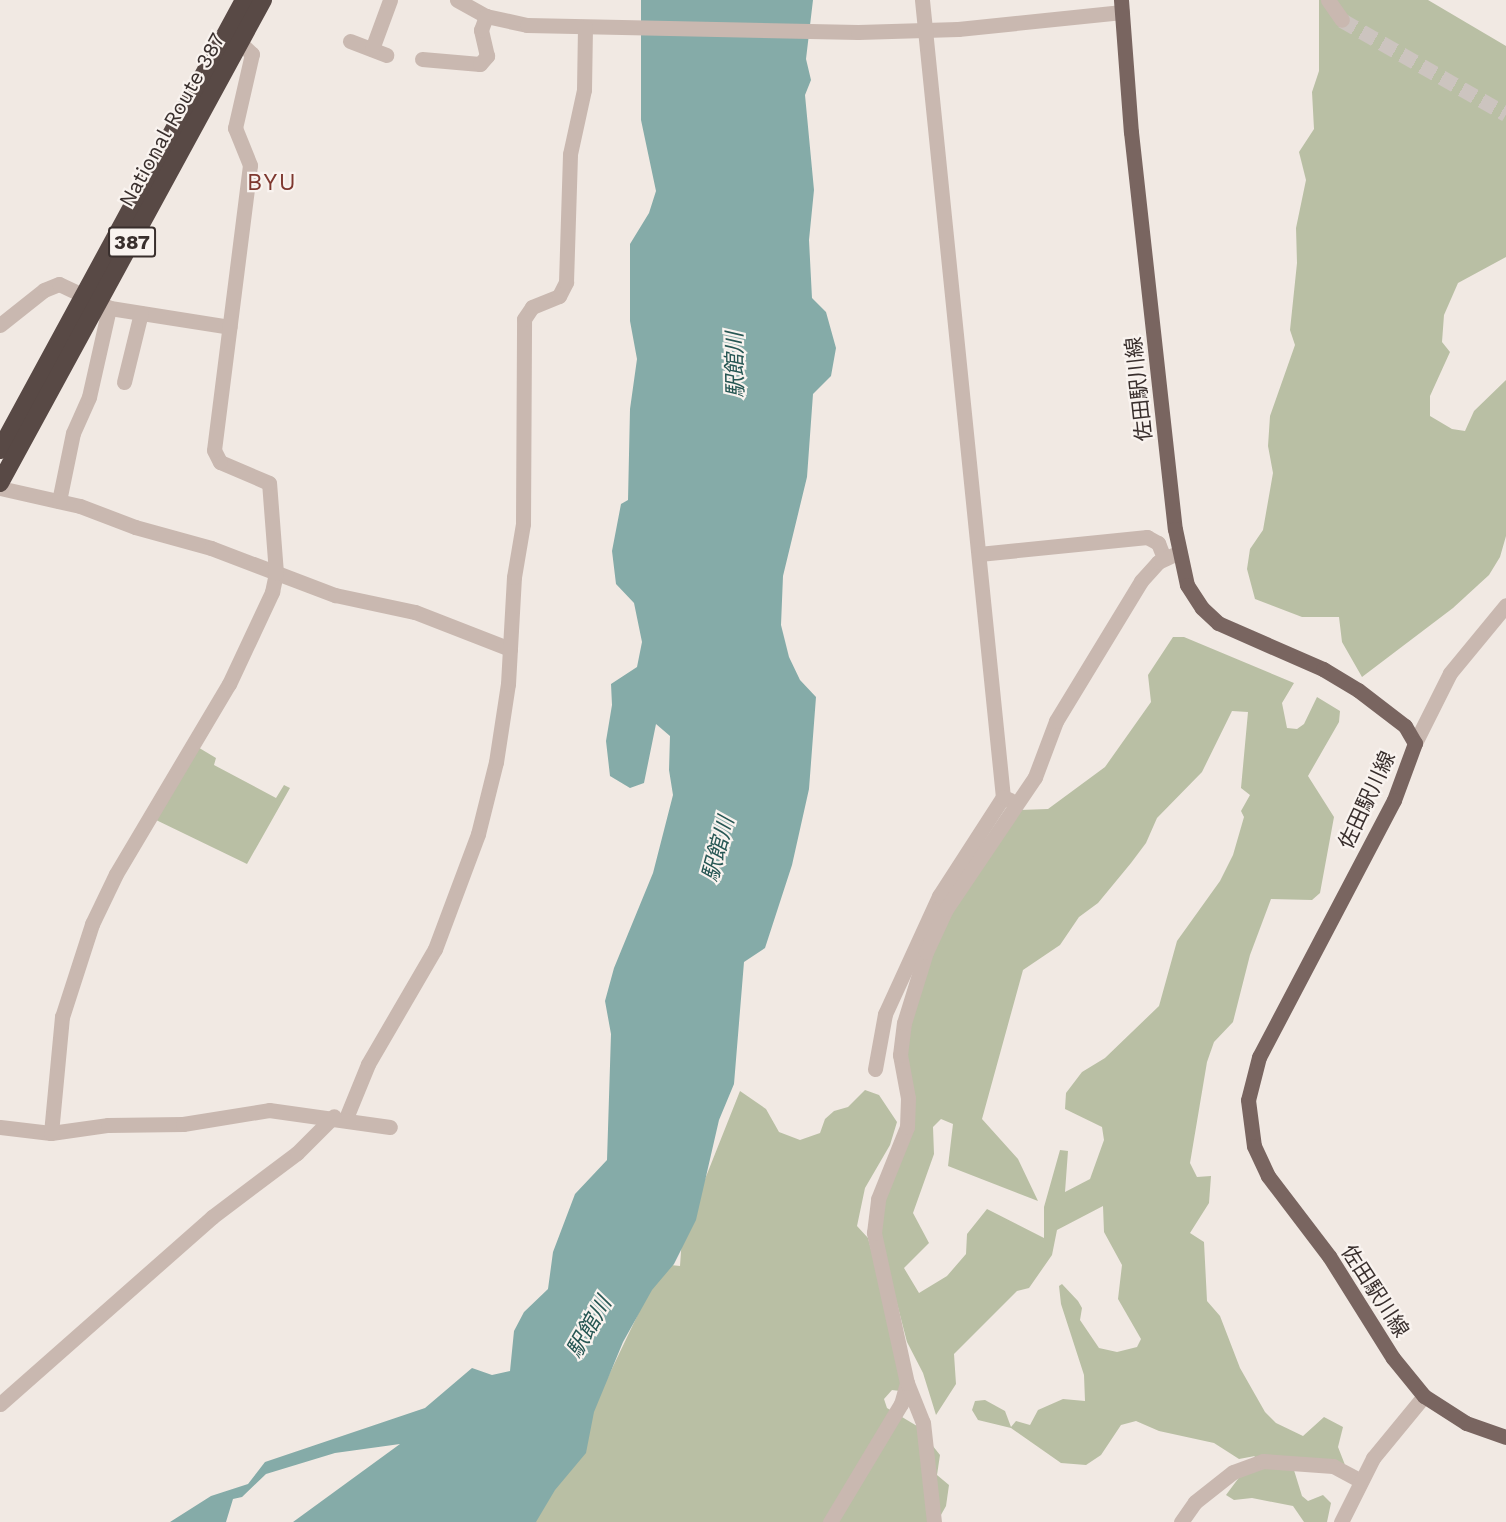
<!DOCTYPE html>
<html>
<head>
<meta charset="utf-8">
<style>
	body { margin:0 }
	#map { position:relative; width:1506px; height:1522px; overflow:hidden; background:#f1e9e3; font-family:"Work Sans","Noto Sans JP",sans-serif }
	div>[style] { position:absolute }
	.green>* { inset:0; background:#b9bfa4 }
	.water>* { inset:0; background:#85aba8 }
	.minor-tunnel>* { height:15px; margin-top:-7.5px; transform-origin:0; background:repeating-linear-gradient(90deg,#ccc4bf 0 15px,transparent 0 23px) }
	.minor>* { height:15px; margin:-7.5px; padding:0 7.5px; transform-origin:7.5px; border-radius:7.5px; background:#c9b8b0 }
	.major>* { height:15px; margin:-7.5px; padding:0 7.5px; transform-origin:7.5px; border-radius:7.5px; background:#796560 }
	.highway>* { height:18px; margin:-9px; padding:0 9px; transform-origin:9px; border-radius:9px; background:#584945 }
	span { translate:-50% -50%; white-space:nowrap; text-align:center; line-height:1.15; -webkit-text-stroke:4.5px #f9f3ef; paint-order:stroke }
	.shield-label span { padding:2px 4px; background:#f9f3ef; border:2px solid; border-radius:4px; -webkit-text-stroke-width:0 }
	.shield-label { font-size:20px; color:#392f2d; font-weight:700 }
	.street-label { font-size:21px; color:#392f2d }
	.water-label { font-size:22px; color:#265653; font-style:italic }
	.quarter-label { font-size:24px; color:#7e382f; letter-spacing:1.5px }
</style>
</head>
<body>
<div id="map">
	<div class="green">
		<i style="clip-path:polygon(1319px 0,1428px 0,1506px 46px,1506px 257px,1458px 283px,1444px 315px,1442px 342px,1450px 352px,1430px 396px,1430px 416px,1452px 429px,1465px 431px,1474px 411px,1506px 380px,1506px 536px,1500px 557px,1489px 575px,1453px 608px,1362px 677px,1342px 642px,1339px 617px,1302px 617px,1255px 599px,1247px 569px,1250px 549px,1263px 530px,1273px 473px,1268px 446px,1270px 416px,1295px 345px,1290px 330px,1297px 263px,1296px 228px,1306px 180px,1299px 152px,1314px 129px,1312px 92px,1319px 71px)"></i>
		<i style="clip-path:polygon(evenodd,1173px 637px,1184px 637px,1294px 683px,1282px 703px,1287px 728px,1297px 729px,1304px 724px,1317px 697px,1340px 711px,1339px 722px,1308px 776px,1334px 817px,1320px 893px,1312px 900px,1271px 899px,1250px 955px,1233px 1022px,1214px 1042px,1207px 1062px,1190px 1163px,1197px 1177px,1211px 1176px,1209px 1203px,1190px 1233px,1204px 1242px,1207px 1301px,1220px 1316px,1240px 1368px,1265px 1412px,1276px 1423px,1303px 1436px,1324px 1417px,1343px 1427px,1338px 1447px,1347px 1470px,1293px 1467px,1302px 1496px,1308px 1501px,1323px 1495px,1331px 1503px,1327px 1522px,1304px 1522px,1293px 1506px,1252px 1498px,1234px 1500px,1226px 1495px,1255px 1456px,1239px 1459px,1214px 1443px,1159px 1431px,1136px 1421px,1121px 1425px,1101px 1455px,1086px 1465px,1061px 1463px,1011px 1428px,978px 1420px,972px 1410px,975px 1401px,985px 1400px,1005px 1411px,1011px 1427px,1016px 1421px,1030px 1425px,1038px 1410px,1063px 1399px,1085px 1401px,1084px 1375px,1061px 1304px,1059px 1286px,1062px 1284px,1078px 1301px,1082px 1308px,1080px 1320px,1099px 1348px,1117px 1352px,1137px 1347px,1141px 1339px,1118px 1299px,1122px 1265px,1104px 1232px,1103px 1206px,1057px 1230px,1052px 1255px,1029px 1288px,1017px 1291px,954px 1354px,956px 1384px,936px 1415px,923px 1373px,907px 1342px,880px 1238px,881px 1211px,905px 1151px,903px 1054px,934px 937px,1020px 810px,1048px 809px,1105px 767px,1151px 702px,1148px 675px,1173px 637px,1232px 711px,1248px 712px,1241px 788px,1250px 795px,1241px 811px,1244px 817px,1233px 855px,1220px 881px,1177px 941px,1159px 1006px,1105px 1058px,1082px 1072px,1066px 1093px,1065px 1109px,1102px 1127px,1104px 1140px,1090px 1179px,1065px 1192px,1068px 1151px,1060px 1150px,1044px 1207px,1044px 1238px,987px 1209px,967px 1234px,966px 1254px,947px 1276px,919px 1293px,904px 1268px,929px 1243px,913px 1213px,934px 1154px,933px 1127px,941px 1119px,953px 1124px,948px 1166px,1038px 1201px,1018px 1159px,982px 1119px,1023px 970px,1060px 945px,1079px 917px,1098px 903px,1131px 863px,1146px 843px,1157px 818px,1202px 772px,1232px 711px)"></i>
		<i style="clip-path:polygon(196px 746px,216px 758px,214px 765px,276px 798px,284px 785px,290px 788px,247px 864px,154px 819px)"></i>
		<i style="clip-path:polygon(865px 1090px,879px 1095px,897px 1122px,890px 1145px,865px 1188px,857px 1226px,868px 1238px,900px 1359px,900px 1391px,892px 1390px,884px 1399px,887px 1408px,917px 1426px,940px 1455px,937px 1475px,949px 1485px,946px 1506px,937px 1522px,530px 1522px,592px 1399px,608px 1377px,662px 1264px,680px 1266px,682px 1237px,740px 1091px,766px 1109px,779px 1132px,800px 1140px,820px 1133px,825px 1119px,834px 1111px,848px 1107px)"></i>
	</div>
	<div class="water">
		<i style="clip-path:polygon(641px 0,813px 0,806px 59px,811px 80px,805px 95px,814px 190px,809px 240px,812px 298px,826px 312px,836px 348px,831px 376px,813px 394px,807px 477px,783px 576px,781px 625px,789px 657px,800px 680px,816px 697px,809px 789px,792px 865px,765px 948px,744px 962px,734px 1084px,719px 1120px,696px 1220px,674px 1264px,652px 1290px,623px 1342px,594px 1412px,586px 1453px,555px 1490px,536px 1522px,293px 1522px,400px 1444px,335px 1453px,266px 1474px,242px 1497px,233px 1499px,226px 1522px,170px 1522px,211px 1496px,248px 1484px,265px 1462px,425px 1408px,472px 1368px,492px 1375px,510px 1371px,514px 1331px,524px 1312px,548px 1289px,553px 1252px,575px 1194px,607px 1160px,611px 1034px,605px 1001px,614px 968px,653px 873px,673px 795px,669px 770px,670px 736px,656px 724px,644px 783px,630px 788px,610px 776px,606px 741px,612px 705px,611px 684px,637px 667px,642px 642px,634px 603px,616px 584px,612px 551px,621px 504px,628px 500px,630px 409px,637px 359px,630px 321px,630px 244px,649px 213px,656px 191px,641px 120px)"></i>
	</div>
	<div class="minor-tunnel">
		<i style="left:1342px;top:20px;width:189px;rotate:29.8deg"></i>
	</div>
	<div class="minor">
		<i style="left:457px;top:0;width:33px;rotate:29deg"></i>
		<i style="left:486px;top:16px;width:42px;rotate:12.4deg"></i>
		<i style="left:527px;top:25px;width:331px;rotate:1.2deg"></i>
		<i style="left:858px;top:32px;width:100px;rotate:-1.7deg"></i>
		<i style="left:958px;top:29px;width:165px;rotate:-5.9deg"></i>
		<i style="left:922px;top:0;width:801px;rotate:84.2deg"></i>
		<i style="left:1328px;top:0;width:24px;rotate:55deg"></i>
		<i style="left:350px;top:41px;width:39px;rotate:21deg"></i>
		<i style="left:372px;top:49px;width:52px;rotate:-69.8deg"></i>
		<i style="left:422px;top:59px;width:58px;rotate:4.9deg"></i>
		<i style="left:480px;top:64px;width:11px;rotate:-49deg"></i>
		<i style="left:487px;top:56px;width:27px;rotate:-103deg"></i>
		<i style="left:481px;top:30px;width:15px;rotate:-70deg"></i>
		<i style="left:0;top:325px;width:56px;rotate:-38.5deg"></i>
		<i style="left:44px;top:290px;width:16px;rotate:-22deg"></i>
		<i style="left:59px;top:284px;width:56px;rotate:25.2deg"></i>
		<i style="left:110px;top:308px;width:121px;rotate:9deg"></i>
		<i style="left:124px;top:382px;width:71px;rotate:-76.2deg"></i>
		<i style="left:0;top:488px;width:82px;rotate:12.7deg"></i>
		<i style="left:80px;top:506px;width:59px;rotate:20.9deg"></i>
		<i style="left:135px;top:527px;width:79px;rotate:15.4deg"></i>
		<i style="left:211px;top:548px;width:133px;rotate:20.8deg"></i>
		<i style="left:335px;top:595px;width:82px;rotate:12deg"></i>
		<i style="left:415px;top:612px;width:102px;rotate:21.3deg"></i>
		<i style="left:59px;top:501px;width:69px;rotate:-78.4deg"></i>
		<i style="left:73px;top:433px;width:39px;rotate:-66deg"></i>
		<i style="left:89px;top:397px;width:91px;rotate:-77.3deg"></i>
		<i style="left:979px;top:554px;width:169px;rotate:-5.8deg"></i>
		<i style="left:1147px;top:537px;width:13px;rotate:29deg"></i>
		<i style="left:1158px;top:543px;width:16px;rotate:68deg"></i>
		<i style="left:1415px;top:743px;width:78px;rotate:-63.4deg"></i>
		<i style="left:1450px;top:673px;width:88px;rotate:-50.5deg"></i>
		<i style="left:875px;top:1069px;width:56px;rotate:-79.7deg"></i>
		<i style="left:885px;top:1014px;width:130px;rotate:-65.4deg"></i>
		<i style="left:939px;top:896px;width:118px;rotate:-57.1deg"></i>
		<i style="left:1003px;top:797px;width:8px;rotate:23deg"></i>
		<i style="left:346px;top:1118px;width:58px;rotate:-67.8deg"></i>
		<i style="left:368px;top:1064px;width:133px;rotate:-59.8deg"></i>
		<i style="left:435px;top:949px;width:123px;rotate:-69.5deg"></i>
		<i style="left:478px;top:834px;width:74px;rotate:-76deg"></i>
		<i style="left:496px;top:762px;width:79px;rotate:-81.3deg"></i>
		<i style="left:508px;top:684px;width:107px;rotate:-86.8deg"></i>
		<i style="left:514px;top:577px;width:54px;rotate:-80.4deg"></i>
		<i style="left:523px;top:524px;width:205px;rotate:-89.7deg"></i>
		<i style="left:524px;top:319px;width:14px;rotate:-56deg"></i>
		<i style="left:532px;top:307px;width:29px;rotate:-22deg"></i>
		<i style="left:559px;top:296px;width:16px;rotate:-63deg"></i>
		<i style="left:566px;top:282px;width:128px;rotate:-88.2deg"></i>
		<i style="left:570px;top:154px;width:66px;rotate:-77.7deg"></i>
		<i style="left:584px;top:90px;width:63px;rotate:-89.1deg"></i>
		<i style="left:0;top:1127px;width:51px;rotate:6.7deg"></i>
		<i style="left:51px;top:1133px;width:58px;rotate:-8deg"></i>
		<i style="left:108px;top:1125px;width:75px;rotate:-0.8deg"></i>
		<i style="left:183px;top:1124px;width:87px;rotate:-9.2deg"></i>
		<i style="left:269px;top:1110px;width:122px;rotate:8deg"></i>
		<i style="left:51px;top:1133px;width:117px;rotate:-84.6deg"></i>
		<i style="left:62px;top:1017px;width:98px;rotate:-72.1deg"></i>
		<i style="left:92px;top:924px;width:55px;rotate:-64.4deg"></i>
		<i style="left:116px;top:874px;width:221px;rotate:-59.3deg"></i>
		<i style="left:229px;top:684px;width:102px;rotate:-64.9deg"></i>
		<i style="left:272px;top:592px;width:19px;rotate:-78deg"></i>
		<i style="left:276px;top:573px;width:90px;rotate:-94.4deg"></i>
		<i style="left:269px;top:483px;width:53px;rotate:-156.8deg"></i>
		<i style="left:220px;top:462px;width:13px;rotate:-117deg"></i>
		<i style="left:214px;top:450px;width:287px;rotate:-82.8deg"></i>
		<i style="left:250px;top:165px;width:40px;rotate:-112deg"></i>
		<i style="left:235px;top:128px;width:76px;rotate:-77.1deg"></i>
		<i style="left:252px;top:54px;width:16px;rotate:-137deg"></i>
		<i style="left:0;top:1404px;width:283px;rotate:-41.4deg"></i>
		<i style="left:212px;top:1217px;width:106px;rotate:-37deg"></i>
		<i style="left:297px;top:1153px;width:52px;rotate:-45deg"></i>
		<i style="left:830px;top:1522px;width:138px;rotate:-59deg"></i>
		<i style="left:901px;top:1404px;width:22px;rotate:-74deg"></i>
		<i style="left:934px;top:1522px;width:100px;rotate:-96.3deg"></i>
		<i style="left:923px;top:1423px;width:43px;rotate:-111.8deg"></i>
		<i style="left:907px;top:1383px;width:154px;rotate:-102.4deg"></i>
		<i style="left:874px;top:1233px;width:34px;rotate:-83deg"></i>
		<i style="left:878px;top:1199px;width:78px;rotate:-68.1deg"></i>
		<i style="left:907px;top:1127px;width:29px;rotate:-88deg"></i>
		<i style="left:908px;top:1098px;width:44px;rotate:-100.5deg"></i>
		<i style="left:900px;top:1055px;width:32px;rotate:-83deg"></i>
		<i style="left:904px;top:1023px;width:74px;rotate:-72.8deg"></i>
		<i style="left:926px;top:952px;width:47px;rotate:-65.1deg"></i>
		<i style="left:946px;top:909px;width:159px;rotate:-56deg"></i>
		<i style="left:1035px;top:777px;width:60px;rotate:-69.4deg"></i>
		<i style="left:1056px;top:721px;width:164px;rotate:-58.7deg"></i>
		<i style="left:1141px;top:581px;width:25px;rotate:-48deg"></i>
		<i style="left:1158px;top:562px;width:23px;rotate:-25deg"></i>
		<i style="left:1181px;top:1522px;width:24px;rotate:-55deg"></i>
		<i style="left:1195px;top:1502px;width:48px;rotate:-38.3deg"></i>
		<i style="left:1233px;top:1472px;width:32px;rotate:-20deg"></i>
		<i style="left:1263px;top:1461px;width:70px;rotate:4.1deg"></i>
		<i style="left:1333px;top:1466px;width:30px;rotate:28deg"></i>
		<i style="left:1341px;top:1522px;width:72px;rotate:-63.4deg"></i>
		<i style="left:1373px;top:1458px;width:80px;rotate:-50.6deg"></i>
	</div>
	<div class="major">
		<i style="left:1121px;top:0;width:132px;rotate:85.7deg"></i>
		<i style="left:1131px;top:132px;width:399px;rotate:83.7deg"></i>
		<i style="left:1175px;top:529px;width:57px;rotate:77.9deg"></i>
		<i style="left:1187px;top:585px;width:27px;rotate:57deg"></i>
		<i style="left:1202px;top:608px;width:22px;rotate:43deg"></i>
		<i style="left:1218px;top:623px;width:115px;rotate:23.7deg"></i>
		<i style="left:1323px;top:669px;width:41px;rotate:31deg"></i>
		<i style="left:1358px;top:690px;width:59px;rotate:37.5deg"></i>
		<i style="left:1405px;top:726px;width:20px;rotate:60deg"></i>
		<i style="left:1415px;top:743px;width:61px;rotate:110.2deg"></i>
		<i style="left:1394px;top:800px;width:290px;rotate:117.7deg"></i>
		<i style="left:1259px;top:1057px;width:44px;rotate:104.3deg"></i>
		<i style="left:1248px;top:1100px;width:46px;rotate:82.6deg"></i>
		<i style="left:1254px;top:1146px;width:33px;rotate:65deg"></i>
		<i style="left:1268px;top:1176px;width:101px;rotate:52.7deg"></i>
		<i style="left:1329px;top:1256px;width:120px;rotate:57.9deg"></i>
		<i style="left:1393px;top:1358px;width:49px;rotate:50.8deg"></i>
		<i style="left:1424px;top:1396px;width:50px;rotate:32.7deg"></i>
		<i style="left:1466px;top:1423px;width:42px;rotate:19.3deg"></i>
	</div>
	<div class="highway">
		<i style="left:0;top:450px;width:512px;rotate:-61.53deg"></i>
		<i style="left:0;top:483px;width:550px;rotate:-61.43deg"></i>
	</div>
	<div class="shield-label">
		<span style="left:132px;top:242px">387</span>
	</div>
	<div class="street-label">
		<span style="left:172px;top:120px;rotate:-61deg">National Route 387</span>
		<span style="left:1139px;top:389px;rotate:-96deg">佐田駅川線</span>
		<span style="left:1367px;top:800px;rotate:-65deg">佐田駅川線</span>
		<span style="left:1375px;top:1291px;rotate:57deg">佐田駅川線</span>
	</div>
	<div class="water-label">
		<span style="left:735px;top:365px;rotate:-91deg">駅館川</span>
		<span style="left:718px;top:849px;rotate:-75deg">駅館川</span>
		<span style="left:589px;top:1327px;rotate:-60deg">駅館川</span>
	</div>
	<div class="quarter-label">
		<span style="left:272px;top:183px">BYU</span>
	</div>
</div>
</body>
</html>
